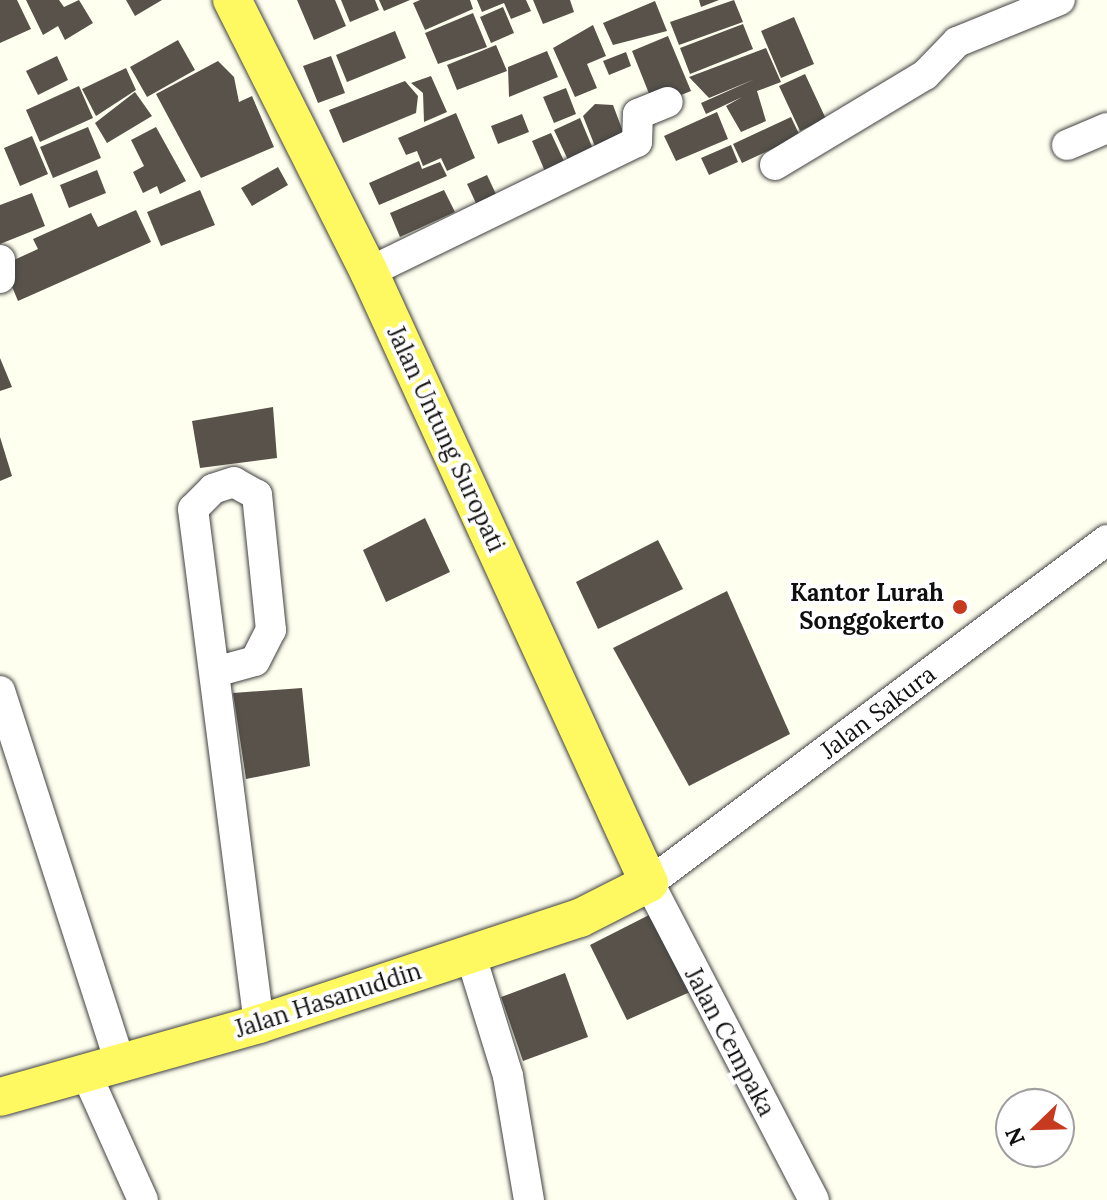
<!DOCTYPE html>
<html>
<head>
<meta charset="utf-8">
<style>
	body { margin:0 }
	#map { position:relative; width:1107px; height:1200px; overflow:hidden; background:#fffff0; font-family:Lora,serif }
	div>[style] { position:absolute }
	.building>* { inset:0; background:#58524a }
	.roads { filter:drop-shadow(0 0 2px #424242) drop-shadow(0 0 2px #424242) }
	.minor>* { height:30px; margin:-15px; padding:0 15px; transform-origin:15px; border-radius:15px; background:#fff }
	.major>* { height:38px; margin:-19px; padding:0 19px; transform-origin:19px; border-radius:19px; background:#fef961 }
	.dots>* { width:22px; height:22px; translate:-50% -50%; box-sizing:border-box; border:4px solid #fff; border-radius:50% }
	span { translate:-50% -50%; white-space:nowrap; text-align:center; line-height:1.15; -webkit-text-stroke:8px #fff; paint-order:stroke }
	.street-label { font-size:24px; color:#0f0f0f }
	.poi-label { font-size:24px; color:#0f0f0f; font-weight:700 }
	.right { translate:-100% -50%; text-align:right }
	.north { position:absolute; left:995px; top:1088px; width:80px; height:80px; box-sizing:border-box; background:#fff; border:2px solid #9f9f9f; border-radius:50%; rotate:247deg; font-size:22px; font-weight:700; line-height:32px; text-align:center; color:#0f0f0f }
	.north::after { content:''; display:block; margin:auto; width:28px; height:36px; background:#c63a1f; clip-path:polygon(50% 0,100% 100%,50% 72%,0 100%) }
</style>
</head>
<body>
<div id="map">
	<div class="building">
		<i style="clip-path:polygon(0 0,17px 0,31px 29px,0 43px)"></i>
		<i style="clip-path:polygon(26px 0,59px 0,64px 7px,79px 0,93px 23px,65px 40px,58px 26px,43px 35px)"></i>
		<i style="clip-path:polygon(126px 0,162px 0,135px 16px)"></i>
		<i style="clip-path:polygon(297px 0,335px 0,346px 26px,314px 40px)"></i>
		<i style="clip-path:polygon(341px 0,375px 0,379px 10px,350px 22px)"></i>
		<i style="clip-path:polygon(379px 0,410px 0,384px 11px)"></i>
		<i style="clip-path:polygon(420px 0,470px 0,473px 9px,425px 30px,413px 3px)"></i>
		<i style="clip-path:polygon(477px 0,526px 0,531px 11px,511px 19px,504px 3px,482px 12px)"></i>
		<i style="clip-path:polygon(533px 0,570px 0,574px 12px,543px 24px)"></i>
		<i style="clip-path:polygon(699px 0,719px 0,701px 7px)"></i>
		<i style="clip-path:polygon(734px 0,743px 22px,679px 45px,670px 22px)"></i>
		<i style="clip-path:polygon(655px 1px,667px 31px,613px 45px,603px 23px)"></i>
		<i style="clip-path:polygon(503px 7px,514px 33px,491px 43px,480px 17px)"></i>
		<i style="clip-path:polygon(473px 13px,487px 47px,438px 64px,425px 33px)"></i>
		<i style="clip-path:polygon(794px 17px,814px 64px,781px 78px,761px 31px)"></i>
		<i style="clip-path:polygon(743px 24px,753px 49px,690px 74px,680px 48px)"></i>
		<i style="clip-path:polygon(593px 25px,606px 56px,587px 64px,597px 88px,575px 97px,553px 48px)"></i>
		<i style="clip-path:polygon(395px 31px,406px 58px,347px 82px,336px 55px)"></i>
		<i style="clip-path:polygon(668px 36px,691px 91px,654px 106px,632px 51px)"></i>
		<i style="clip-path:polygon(178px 40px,195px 70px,147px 97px,130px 67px)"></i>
		<i style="clip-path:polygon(496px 45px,507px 71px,457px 90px,447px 65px)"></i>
		<i style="clip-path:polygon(766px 48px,781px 82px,757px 91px,766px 121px,741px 132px,726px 106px,742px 97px,706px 114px,701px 103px,755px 79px,709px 98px,689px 77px)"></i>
		<i style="clip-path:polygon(547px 51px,558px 77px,509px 97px,508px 67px)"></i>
		<i style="clip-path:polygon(626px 52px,631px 66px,609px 75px,603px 61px)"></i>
		<i style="clip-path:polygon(57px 56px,68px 80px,38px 95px,26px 71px)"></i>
		<i style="clip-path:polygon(331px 56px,345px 93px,318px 103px,303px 66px)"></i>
		<i style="clip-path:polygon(218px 61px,234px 77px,239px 102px,252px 96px,274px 147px,201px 178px,156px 94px)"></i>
		<i style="clip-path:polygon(126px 68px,136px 90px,96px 116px,82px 89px)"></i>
		<i style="clip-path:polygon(805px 74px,826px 119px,800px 131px,779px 86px)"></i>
		<i style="clip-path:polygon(431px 76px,447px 112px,424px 122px,423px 93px,411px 83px)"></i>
		<i style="clip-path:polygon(405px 81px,418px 96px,416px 113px,343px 143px,329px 110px)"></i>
		<i style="clip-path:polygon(79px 86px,93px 118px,40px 142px,26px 110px)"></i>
		<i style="clip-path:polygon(566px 88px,576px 114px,554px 123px,543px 97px)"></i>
		<i style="clip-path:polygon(135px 92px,152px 116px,107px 143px,95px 123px)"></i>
		<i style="clip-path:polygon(595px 104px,613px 105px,625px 137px,596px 149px,583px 116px)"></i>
		<i style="clip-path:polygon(717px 112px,728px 139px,676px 161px,664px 136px)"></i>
		<i style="clip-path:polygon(456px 113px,475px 158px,447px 171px,441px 158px,423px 166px,417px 151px,406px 155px,398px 138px)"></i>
		<i style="clip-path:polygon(522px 114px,529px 132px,498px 144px,491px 126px)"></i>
		<i style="clip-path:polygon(791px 117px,800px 136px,742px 163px,733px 144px)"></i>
		<i style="clip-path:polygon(580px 118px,593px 149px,568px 160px,554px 130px)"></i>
		<i style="clip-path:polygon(88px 127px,101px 158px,53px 178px,40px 147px)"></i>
		<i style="clip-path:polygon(156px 127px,186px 181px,160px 194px,157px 186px,143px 193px,133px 172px,144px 166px,131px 140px)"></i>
		<i style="clip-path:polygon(551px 133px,570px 174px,550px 183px,532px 141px)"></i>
		<i style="clip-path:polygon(32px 136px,48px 174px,20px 186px,4px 148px)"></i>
		<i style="clip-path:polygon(731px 145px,738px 162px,709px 175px,701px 158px)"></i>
		<i style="clip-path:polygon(419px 161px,422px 169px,440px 162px,447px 176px,379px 205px,369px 183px)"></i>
		<i style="clip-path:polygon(278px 167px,288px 185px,252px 206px,241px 188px)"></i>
		<i style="clip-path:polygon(97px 170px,106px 193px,69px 208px,60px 185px)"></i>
		<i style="clip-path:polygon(487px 175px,502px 207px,482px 216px,467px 184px)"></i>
		<i style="clip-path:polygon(200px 190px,215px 225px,161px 246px,147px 212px)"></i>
		<i style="clip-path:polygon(444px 190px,455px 212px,400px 237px,390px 213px)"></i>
		<i style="clip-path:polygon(32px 193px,45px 226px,0 244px,0 205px)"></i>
		<i style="clip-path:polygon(136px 210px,151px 242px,18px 301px,3px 265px,38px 249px,33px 239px,91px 213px,98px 227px)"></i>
		<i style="clip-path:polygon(0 358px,12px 387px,0 391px)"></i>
		<i style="clip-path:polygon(273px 407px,277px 458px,200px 468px,192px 421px)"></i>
		<i style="clip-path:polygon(0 437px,12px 476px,0 481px)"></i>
		<i style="clip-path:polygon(425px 518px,450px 572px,386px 602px,363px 550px)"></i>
		<i style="clip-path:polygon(658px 540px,683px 589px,598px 629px,576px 582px)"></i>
		<i style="clip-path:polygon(727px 591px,790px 734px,689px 786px,613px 648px)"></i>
		<i style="clip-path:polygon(302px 688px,310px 766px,246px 779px,233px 693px)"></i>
		<i style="clip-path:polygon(649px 915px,690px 992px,627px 1020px,590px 945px)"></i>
		<i style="clip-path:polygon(565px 973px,588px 1037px,523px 1061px,501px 997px)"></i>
	</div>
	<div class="roads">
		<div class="minor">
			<i style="left:1067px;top:145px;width:43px;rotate:-23deg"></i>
			<i style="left:775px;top:165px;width:175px;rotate:-31deg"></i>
			<i style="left:925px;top:75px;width:46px;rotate:-45.9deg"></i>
			<i style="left:957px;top:42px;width:111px;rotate:-22.2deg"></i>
			<i style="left:0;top:260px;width:18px;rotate:90deg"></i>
			<i style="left:369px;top:272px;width:298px;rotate:-25.9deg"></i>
			<i style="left:637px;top:142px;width:28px;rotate:-88deg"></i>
			<i style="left:638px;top:114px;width:32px;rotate:-22deg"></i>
			<i style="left:215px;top:672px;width:41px;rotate:-15.4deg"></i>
			<i style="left:255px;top:661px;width:35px;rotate:-63deg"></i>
			<i style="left:271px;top:630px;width:136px;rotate:-95.9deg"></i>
			<i style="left:257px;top:495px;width:26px;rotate:-151deg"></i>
			<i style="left:234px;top:482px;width:22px;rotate:162deg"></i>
			<i style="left:213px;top:489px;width:28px;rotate:135deg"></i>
			<i style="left:193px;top:509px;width:519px;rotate:82.7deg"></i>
			<i style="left:0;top:691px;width:390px;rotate:72.1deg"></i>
			<i style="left:470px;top:953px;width:129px;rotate:72.8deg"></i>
			<i style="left:508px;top:1076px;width:126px;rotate:80.4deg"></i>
			<i style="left:85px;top:1071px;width:141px;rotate:65.8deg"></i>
			<i style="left:814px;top:1200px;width:357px;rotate:-117.5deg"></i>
			<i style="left:649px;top:883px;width:572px;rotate:-36.83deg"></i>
		</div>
		<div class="major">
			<i style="left:0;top:1097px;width:269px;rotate:-15.7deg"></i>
			<i style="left:259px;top:1024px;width:338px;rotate:-18.3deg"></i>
			<i style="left:580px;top:918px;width:77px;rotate:-26.9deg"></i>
			<i style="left:649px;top:883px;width:672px;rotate:-114.62deg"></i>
			<i style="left:369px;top:272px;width:305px;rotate:-116.7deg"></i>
		</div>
	</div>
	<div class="dots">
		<i style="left:960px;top:607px;background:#c63a1f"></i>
	</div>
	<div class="street-label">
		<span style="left:446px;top:439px;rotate:65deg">Jalan Untung Suropati</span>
		<span style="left:878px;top:712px;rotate:-37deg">Jalan Sakura</span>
		<span style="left:328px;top:1000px;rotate:-18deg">Jalan Hasanuddin</span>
		<span style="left:730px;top:1042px;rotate:62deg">Jalan Cempaka</span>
	</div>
	<div class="poi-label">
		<span class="right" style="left:944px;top:607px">Kantor Lurah<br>Songgokerto</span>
	</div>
	<div class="north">N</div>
</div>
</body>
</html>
